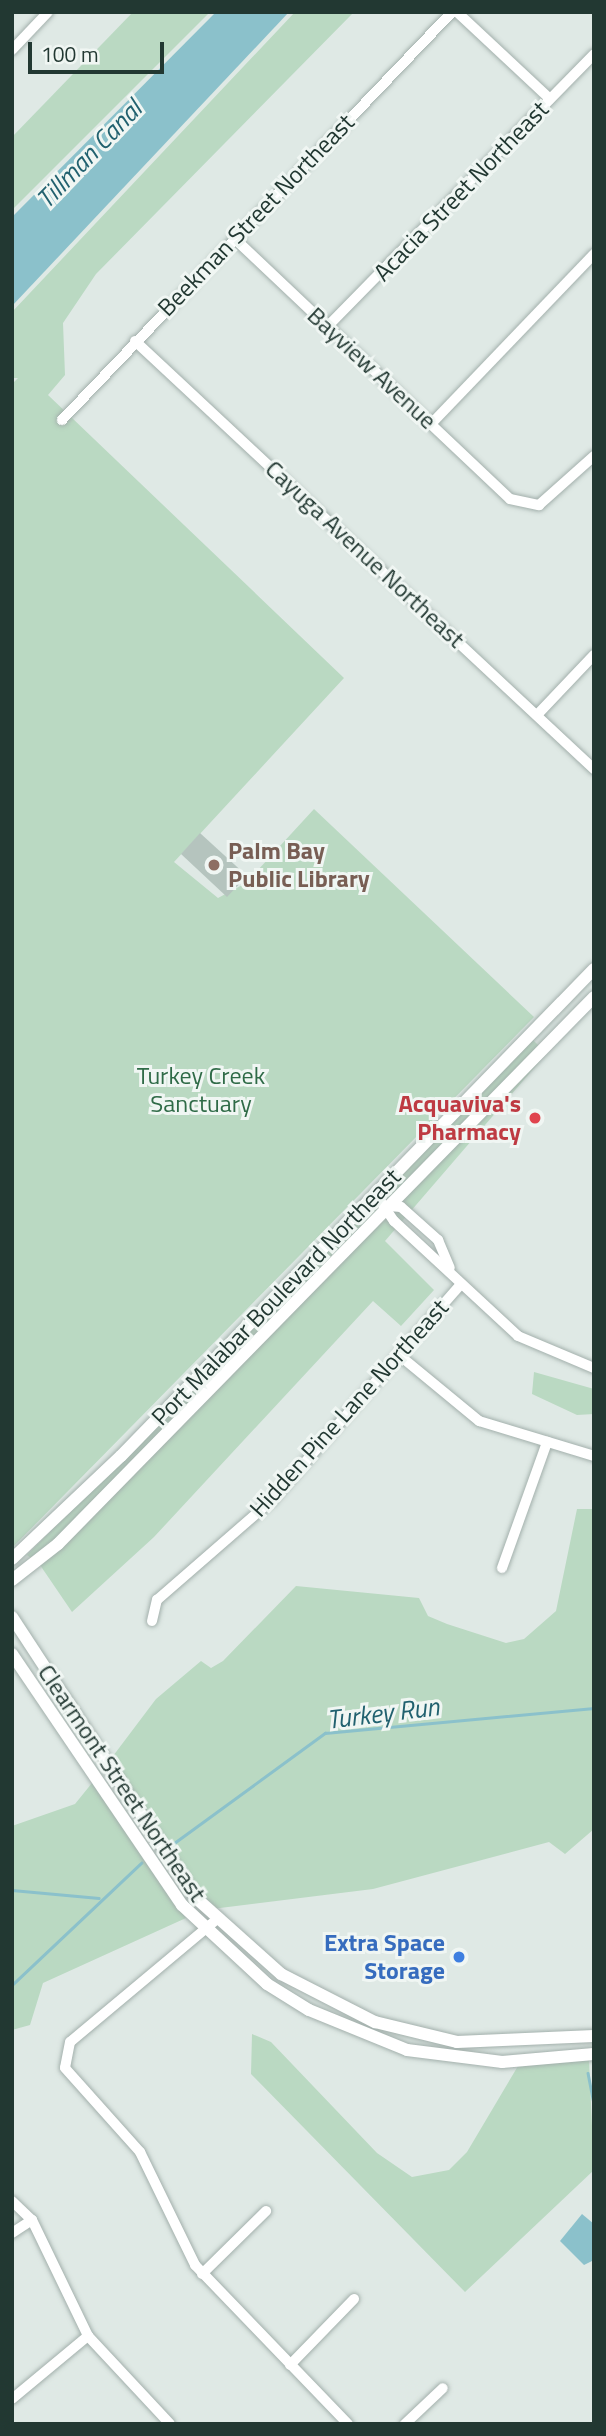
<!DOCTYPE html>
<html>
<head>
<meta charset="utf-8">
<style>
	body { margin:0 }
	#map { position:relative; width:606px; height:2436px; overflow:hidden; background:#dfe9e5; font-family:"Titillium Web",sans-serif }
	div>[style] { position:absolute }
	.green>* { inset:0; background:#bad9c2 }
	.water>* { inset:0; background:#8bc1cb }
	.stream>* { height:2.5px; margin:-1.25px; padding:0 1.25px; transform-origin:1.25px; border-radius:1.25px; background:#8bc1cb }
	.building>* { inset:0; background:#b5c4be }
	.roads { filter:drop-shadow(0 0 2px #a3b0ac) drop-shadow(0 0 2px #a3b0ac) }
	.minor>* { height:10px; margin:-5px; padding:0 5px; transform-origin:5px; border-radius:5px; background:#fff }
	.tertiary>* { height:12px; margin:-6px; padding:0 6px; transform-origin:6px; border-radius:6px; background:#fff }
	.dots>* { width:19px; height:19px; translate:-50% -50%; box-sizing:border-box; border:4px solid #f0f6f3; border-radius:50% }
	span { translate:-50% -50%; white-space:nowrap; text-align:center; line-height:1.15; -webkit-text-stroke:6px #f0f6f3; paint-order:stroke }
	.street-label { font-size:24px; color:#223832 }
	.education-label { font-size:24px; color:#785e54; font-weight:700 }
	.left { translate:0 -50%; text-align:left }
	.park-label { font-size:24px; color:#2f6b47 }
	.health-label { font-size:24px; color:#be3a42; font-weight:700 }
	.right { translate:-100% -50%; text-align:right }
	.shop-label { font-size:24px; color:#366cbe; font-weight:700 }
	.water-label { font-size:26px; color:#21616f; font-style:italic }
	.frame { position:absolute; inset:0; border:14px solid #223832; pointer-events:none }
	.scale { position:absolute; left:28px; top:42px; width:136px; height:32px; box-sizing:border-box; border:4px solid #223832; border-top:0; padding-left:9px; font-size:21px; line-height:24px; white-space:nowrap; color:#223832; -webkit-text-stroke:5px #f0f6f3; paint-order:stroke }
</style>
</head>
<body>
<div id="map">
	<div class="green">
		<i style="clip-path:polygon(133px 12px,210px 12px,12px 210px,12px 137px)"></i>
		<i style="clip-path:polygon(295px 12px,354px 12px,96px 274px,63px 323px,65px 375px,48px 395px,344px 678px,174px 862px,218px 898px,246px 883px,314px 809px,534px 1017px,12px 1548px,12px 384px,18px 378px,12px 378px,12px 312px)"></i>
		<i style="clip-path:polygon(533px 1040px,539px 1046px,55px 1540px,31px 1558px,27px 1555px)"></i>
		<i style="clip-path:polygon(547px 1053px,385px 1241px,434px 1290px,401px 1326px,373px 1301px,154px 1537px,72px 1612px,40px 1565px)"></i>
		<i style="clip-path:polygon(534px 1372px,594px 1389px,594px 1414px,577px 1415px,532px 1394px)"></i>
		<i style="clip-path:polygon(577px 1509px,594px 1509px,594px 1829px,565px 1854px,549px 1842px,373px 1889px,212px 1909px,110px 1760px,156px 1699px,201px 1661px,211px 1668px,223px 1661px,296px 1586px,419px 1598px,428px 1616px,447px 1624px,506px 1643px,524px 1639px,556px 1611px)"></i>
		<i style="clip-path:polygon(92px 1783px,186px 1918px,43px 1983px,30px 2025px,12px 2030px,12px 1826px,75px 1804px)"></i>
		<i style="clip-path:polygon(252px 2034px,271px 2042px,377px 2153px,412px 2177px,449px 2170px,467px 2152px,518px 2066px,589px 2060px,594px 2170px,465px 2292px,251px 2074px)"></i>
	</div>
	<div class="water">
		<i style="clip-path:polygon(216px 12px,289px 12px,12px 306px,12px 217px)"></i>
		<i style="clip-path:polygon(582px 2214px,594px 2224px,594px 2260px,584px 2265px,560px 2241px)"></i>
	</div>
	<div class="stream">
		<i style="left:170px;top:1846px;width:192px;rotate:-36.1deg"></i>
		<i style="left:325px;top:1733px;width:270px;rotate:-5.3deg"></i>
		<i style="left:12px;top:1890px;width:87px;rotate:5.3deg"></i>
		<i style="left:12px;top:1985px;width:178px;rotate:-43.4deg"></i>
		<i style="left:588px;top:2073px;width:33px;rotate:79deg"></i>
	</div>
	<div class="building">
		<i style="clip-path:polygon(200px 833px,247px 876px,227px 897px,181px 854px)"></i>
	</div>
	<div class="roads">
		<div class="minor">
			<i style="left:457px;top:12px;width:127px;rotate:43.1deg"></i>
			<i style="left:12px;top:50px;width:52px;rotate:-46.5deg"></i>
			<i style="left:234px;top:238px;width:380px;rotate:43.4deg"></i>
			<i style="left:510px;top:499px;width:30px;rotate:12deg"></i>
			<i style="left:539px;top:505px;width:74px;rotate:-41.7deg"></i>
			<i style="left:327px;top:327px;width:382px;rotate:-45.6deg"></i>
			<i style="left:135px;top:341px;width:628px;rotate:43deg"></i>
			<i style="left:62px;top:420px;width:564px;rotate:-46.29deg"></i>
			<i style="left:432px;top:423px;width:234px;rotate:-46.2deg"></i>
			<i style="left:537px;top:715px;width:83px;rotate:-46.5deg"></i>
			<i style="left:375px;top:1193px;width:34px;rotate:56deg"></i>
			<i style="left:394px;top:1221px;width:169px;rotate:42.8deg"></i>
			<i style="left:518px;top:1336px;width:82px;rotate:22.8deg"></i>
			<i style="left:389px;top:1206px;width:12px;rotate:5deg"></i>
			<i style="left:401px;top:1207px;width:50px;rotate:41.7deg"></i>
			<i style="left:438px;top:1240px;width:30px;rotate:67deg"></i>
			<i style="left:399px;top:1355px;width:104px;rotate:39.5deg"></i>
			<i style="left:479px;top:1421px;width:120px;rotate:16.9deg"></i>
			<i style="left:502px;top:1568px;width:134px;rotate:-70.3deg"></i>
			<i style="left:152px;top:1621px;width:22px;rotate:-77deg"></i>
			<i style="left:157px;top:1600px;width:152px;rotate:-41deg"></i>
			<i style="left:272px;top:1500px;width:287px;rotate:-48.8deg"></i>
			<i style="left:216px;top:1920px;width:190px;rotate:140.1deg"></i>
			<i style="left:70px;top:2042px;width:26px;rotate:101deg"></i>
			<i style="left:65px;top:2068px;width:113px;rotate:48.2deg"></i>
			<i style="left:140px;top:2152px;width:126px;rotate:64deg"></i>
			<i style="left:195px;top:2265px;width:221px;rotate:46.1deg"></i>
			<i style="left:12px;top:2201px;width:28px;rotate:44deg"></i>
			<i style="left:32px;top:2220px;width:129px;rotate:64.2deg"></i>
			<i style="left:88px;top:2336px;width:120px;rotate:47deg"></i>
			<i style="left:12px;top:2233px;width:24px;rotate:-33deg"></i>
			<i style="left:202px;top:2274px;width:90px;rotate:-44.5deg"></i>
			<i style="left:290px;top:2365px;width:92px;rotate:-45.9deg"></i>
			<i style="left:12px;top:2399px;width:99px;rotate:-39.7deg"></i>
			<i style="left:405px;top:2424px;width:52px;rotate:-43.5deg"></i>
		</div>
		<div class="tertiary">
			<i style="left:12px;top:1559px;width:150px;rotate:-43.4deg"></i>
			<i style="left:121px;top:1456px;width:679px;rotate:-45.84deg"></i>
			<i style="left:12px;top:1580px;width:58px;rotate:-38deg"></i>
			<i style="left:58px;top:1544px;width:766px;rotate:-45.58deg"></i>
			<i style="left:12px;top:1617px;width:336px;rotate:56.8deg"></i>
			<i style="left:196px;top:1898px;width:114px;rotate:41.8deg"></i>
			<i style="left:281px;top:1974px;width:106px;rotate:27.1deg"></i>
			<i style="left:375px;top:2022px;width:84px;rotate:13.7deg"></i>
			<i style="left:457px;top:2042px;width:137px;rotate:-2.5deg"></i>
			<i style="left:12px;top:1654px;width:303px;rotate:55.9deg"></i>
			<i style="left:182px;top:1905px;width:116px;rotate:42.9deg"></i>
			<i style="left:267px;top:1984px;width:49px;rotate:31.8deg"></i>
			<i style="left:309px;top:2010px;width:106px;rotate:22.2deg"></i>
			<i style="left:407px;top:2050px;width:96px;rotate:7.2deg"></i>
			<i style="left:502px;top:2062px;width:92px;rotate:-5deg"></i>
		</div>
	</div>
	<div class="dots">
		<i style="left:214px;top:865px;background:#8d6e63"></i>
		<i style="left:535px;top:1118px;background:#e0444e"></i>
		<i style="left:459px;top:1957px;background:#3f7fe0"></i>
	</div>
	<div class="street-label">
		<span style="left:461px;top:191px;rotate:-46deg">Acacia Street Northeast</span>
		<span style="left:256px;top:215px;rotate:-46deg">Beekman Street Northeast</span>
		<span style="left:372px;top:368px;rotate:43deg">Bayview Avenue</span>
		<span style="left:365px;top:554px;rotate:43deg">Cayuga Avenue Northeast</span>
		<span style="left:276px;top:1297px;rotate:-46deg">Port Malabar Boulevard Northeast</span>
		<span style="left:349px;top:1408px;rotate:-48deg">Hidden Pine Lane Northeast</span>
		<span style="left:122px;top:1783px;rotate:56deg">Clearmont Street Northeast</span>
	</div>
	<div class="education-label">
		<span class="left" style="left:228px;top:865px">Palm Bay<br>Public Library</span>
	</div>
	<div class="park-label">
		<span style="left:201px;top:1090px">Turkey Creek<br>Sanctuary</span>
	</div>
	<div class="health-label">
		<span class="right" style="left:521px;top:1118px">Acquaviva's<br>Pharmacy</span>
	</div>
	<div class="shop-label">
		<span class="right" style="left:445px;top:1957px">Extra Space<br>Storage</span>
	</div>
	<div class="water-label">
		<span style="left:89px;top:154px;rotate:-46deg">Tillman Canal</span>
		<span style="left:383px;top:1713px;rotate:-7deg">Turkey Run</span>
	</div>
	<div class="frame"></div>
	<div class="scale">100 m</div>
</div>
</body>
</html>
